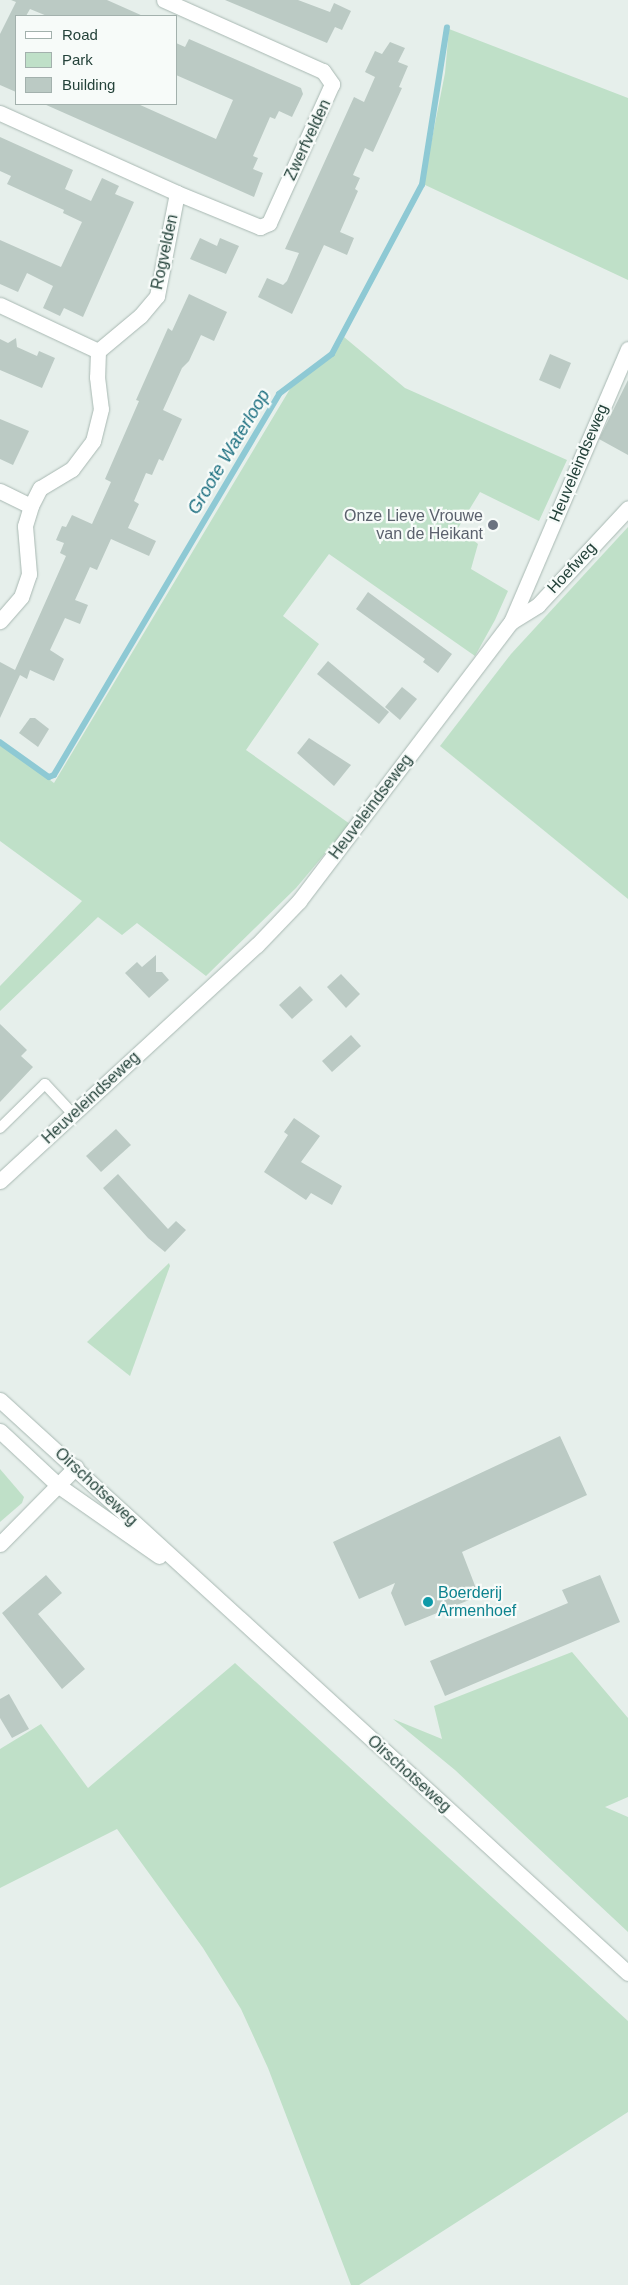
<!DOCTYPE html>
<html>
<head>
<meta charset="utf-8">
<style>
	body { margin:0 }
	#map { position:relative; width:628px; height:2285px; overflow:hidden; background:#e6efeb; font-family:Helvetica,sans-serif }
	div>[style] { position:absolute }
	.green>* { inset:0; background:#bfe0c8 }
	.stream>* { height:5.5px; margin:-2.75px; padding:0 2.75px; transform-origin:2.75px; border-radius:2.75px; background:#8ec9d4 }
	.building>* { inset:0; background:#bbcac4 }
	.roads { filter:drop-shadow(0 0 1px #a8b8b2) drop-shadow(0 0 1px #a8b8b2) }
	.lane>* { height:10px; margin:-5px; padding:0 5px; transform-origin:5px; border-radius:5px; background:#fff }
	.street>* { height:15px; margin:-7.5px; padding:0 7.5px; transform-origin:7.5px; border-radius:7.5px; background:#fff }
	.secondary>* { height:15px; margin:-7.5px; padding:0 7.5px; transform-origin:7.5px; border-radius:7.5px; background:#fff }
	.dots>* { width:14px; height:14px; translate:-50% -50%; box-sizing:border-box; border:2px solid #f7fbf9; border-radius:50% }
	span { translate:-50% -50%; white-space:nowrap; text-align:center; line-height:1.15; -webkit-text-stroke:4.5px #f7fbf9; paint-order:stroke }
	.street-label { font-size:16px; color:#24423a }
	.worship-label { font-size:16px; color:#5b616d }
	.right { translate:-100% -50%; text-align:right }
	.culture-label { font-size:16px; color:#0d838f }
	.left { translate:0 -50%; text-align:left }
	.water-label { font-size:18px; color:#1c6f80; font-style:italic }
	.legend { position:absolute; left:15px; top:15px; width:162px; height:90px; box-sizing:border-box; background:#f7fbf9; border:1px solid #a3b1ad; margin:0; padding:6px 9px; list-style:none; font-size:15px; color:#24423a }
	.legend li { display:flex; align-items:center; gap:10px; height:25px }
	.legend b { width:25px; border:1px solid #a3b1ad }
</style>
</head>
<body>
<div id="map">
	<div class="green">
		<i style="clip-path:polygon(449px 29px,628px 98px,628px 280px,423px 184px,445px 73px)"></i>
		<i style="clip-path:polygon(344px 337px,405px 388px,567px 460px,539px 521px,480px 492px,458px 528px,478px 544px,471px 569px,508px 591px,495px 620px,475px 656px,329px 554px,283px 616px,319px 644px,246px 750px,350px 824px,296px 888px,206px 976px,137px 923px,122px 935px,98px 917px,0 1011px,0 986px,82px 901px,0 841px,0 742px,54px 783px,290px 389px,340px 345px)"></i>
		<i style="clip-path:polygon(628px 527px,628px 899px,440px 746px,511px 654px)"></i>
		<i style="clip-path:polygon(169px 1263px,170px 1266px,130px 1376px,87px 1342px)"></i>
		<i style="clip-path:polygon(0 1469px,24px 1497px,22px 1503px,0 1522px)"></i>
		<i style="clip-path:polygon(572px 1652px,628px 1718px,628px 1797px,605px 1807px,628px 1817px,628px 1932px,455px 1770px,393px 1719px,442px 1739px,434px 1706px)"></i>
		<i style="clip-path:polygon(235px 1663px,628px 2021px,628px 2112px,359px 2285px,351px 2285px,268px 2068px,241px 2009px,203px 1948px,117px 1829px,0 1888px,0 1749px,41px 1724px,88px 1788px)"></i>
	</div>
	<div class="stream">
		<i style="left:0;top:742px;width:60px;rotate:35.5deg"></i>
		<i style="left:49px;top:777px;width:5px;rotate:-22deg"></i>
		<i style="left:54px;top:775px;width:442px;rotate:-59.4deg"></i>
		<i style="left:279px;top:394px;width:66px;rotate:-37deg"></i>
		<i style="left:332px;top:354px;width:191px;rotate:-62deg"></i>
		<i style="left:422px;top:185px;width:159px;rotate:-81deg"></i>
	</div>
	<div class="building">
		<i style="clip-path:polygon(11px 0,107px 0,143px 16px,47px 16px,30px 9px,26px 16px,16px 16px,16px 92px,0 85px,0 34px,16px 2px)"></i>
		<i style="clip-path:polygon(225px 0,298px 0,330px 12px,334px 3px,351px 11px,342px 30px,335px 27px,327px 43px)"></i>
		<i style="clip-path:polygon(189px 39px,301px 88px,303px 94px,292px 117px,279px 111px,275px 119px,270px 117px,253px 156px,258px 158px,253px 169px,263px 173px,254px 197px,44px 104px,138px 104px,216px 139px,233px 100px,176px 75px,176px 43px,185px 47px)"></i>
		<i style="clip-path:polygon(390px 42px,405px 48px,398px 62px,408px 66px,399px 87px,402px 88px,373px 152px,365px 148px,353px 175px,360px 178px,355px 189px,358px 191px,340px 232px,354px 238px,347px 255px,324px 245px,292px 314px,258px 297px,267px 278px,283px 285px,287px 281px,299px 253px,285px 249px,354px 97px,364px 102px,375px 77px,365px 72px,375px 51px,382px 54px)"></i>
		<i style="clip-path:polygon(0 137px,73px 170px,65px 189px,91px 201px,102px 178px,119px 186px,115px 194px,134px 202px,83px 317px,64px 308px,60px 316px,43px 308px,53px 286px,27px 273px,18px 292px,0 284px,0 240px,61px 267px,82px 222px,63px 213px,64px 210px,7px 184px,11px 176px,0 171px)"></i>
		<i style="clip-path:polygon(200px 238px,217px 246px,220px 238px,239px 246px,226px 274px,190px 259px)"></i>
		<i style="clip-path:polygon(189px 294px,227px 312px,214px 341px,201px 335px,189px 361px,182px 368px,163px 410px,182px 419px,163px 461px,159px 459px,152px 475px,146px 473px,134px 501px,139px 504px,128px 528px,156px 541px,149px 556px,111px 539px,97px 570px,90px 567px,75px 600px,88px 605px,80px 624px,65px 618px,50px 650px,64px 659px,54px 681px,30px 670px,27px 679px,20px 675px,0 718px,0 662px,15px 670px,37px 621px,66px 556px,60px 553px,64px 543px,56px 540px,62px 526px,66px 527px,72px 515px,92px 524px,111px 482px,105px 479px,139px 401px,136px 400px,168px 328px,172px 331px)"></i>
		<i style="clip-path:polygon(16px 338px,17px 347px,37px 356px,39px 351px,55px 358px,42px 388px,0 370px,0 339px,8px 343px)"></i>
		<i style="clip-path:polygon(550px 354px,571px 363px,560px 389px,539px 380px)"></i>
		<i style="clip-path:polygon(628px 380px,628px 455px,599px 439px)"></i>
		<i style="clip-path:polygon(0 419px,29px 431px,13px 465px,0 459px)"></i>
		<i style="clip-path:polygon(368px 592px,452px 654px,438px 673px,423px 662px,425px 659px,356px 609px)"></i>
		<i style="clip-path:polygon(328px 661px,389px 712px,379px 724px,317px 674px)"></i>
		<i style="clip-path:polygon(402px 687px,417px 699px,400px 720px,385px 707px)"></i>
		<i style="clip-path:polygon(30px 718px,35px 718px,49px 729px,38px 747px,19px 733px)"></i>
		<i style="clip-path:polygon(309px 738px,351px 765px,334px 786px,297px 753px)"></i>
		<i style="clip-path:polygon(156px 955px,156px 972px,162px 972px,169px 980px,149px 998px,125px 973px,137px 962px,142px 967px)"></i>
		<i style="clip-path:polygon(341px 974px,360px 994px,346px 1008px,327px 987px)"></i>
		<i style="clip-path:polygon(300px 986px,313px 1000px,292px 1019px,279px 1005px)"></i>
		<i style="clip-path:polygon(0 1024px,27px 1050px,21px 1056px,33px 1067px,0 1102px)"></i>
		<i style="clip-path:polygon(351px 1035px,361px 1046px,332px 1072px,322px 1061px)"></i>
		<i style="clip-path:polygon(294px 1118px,320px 1136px,301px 1162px,342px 1186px,332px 1205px,311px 1193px,306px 1200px,264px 1172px,288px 1135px,284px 1132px)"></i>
		<i style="clip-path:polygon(116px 1129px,131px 1145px,101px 1172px,86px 1156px)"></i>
		<i style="clip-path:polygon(118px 1174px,168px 1229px,176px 1221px,186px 1230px,165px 1252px,148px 1238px,103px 1188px)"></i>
		<i style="clip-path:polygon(560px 1436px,587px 1495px,462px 1552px,479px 1596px,405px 1626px,391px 1593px,395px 1583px,359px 1599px,333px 1542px)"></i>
		<i style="clip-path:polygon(46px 1575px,62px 1593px,38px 1614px,85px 1669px,62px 1689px,2px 1613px)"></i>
		<i style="clip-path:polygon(600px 1575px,620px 1622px,445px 1696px,430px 1661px,568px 1603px,562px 1590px)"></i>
		<i style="clip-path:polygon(9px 1694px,29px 1729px,12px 1738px,0 1718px,0 1699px)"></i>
	</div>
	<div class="roads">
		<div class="lane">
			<i style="left:0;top:1128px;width:63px;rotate:-44.4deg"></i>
			<i style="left:45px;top:1084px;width:41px;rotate:47deg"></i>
		</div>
		<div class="street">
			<i style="left:164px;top:0;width:174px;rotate:24.1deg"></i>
			<i style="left:323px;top:71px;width:16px;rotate:55deg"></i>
			<i style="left:332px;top:84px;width:153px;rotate:114.4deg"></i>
			<i style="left:269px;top:223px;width:10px;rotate:156deg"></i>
			<i style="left:260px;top:227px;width:90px;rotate:-157.7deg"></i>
			<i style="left:0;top:113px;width:194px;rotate:24.3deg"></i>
			<i style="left:177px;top:193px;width:105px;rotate:101deg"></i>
			<i style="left:157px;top:296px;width:26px;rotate:130deg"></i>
			<i style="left:140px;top:316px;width:55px;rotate:140.2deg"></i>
			<i style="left:98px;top:351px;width:26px;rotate:92deg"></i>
			<i style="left:97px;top:377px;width:32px;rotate:83deg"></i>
			<i style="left:101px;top:409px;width:33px;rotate:104deg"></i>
			<i style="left:93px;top:441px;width:35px;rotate:127deg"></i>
			<i style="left:72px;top:469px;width:37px;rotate:149deg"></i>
			<i style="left:40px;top:488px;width:20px;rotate:117deg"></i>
			<i style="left:31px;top:506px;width:21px;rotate:107deg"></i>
			<i style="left:25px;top:526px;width:48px;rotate:85.2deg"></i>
			<i style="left:29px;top:574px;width:24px;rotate:109deg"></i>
			<i style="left:21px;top:597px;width:32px;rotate:131deg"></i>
			<i style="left:0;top:305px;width:108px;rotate:25.1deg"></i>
			<i style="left:0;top:491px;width:34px;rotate:26deg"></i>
			<i style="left:511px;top:622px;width:32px;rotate:-32deg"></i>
			<i style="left:538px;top:605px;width:132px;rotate:-47.1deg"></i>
			<i style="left:0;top:1181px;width:349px;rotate:-42.6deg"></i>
			<i style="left:257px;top:945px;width:61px;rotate:-46.3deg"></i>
			<i style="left:299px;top:901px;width:350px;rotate:-52.8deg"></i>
			<i style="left:511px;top:622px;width:297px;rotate:-66.8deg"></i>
			<i style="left:0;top:1544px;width:108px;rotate:-45.4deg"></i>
		</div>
		<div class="secondary">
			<i style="left:0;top:1400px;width:850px;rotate:42.38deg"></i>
			<i style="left:0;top:1431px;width:81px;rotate:43deg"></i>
			<i style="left:59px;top:1486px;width:122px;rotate:35deg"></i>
		</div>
	</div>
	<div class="dots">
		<i style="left:493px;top:525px;background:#6b7280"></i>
		<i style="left:428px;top:1602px;background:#0f9aa8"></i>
	</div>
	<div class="street-label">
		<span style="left:308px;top:140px;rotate:-65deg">Zwerfvelden</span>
		<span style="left:165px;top:252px;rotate:-78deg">Rogvelden</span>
		<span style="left:579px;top:463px;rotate:-67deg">Heuveleindseweg</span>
		<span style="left:572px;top:568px;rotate:-47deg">Hoefweg</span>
		<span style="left:371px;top:807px;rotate:-53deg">Heuveleindseweg</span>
		<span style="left:91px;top:1098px;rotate:-43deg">Heuveleindseweg</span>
		<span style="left:96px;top:1487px;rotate:43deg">Oirschotseweg</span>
		<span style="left:409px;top:1774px;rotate:42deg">Oirschotseweg</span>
	</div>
	<div class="worship-label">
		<span class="right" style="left:483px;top:525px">Onze Lieve Vrouwe<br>van de Heikant</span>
	</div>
	<div class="culture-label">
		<span class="left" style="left:438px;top:1602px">Boerderij<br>Armenhoef</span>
	</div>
	<div class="water-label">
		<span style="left:229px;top:452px;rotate:-59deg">Groote Waterloop</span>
	</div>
	<ul class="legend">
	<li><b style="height:6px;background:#fff"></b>Road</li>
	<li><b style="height:14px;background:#bfe0c8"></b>Park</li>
	<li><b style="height:14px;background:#bbcac4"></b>Building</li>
	</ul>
</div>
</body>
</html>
